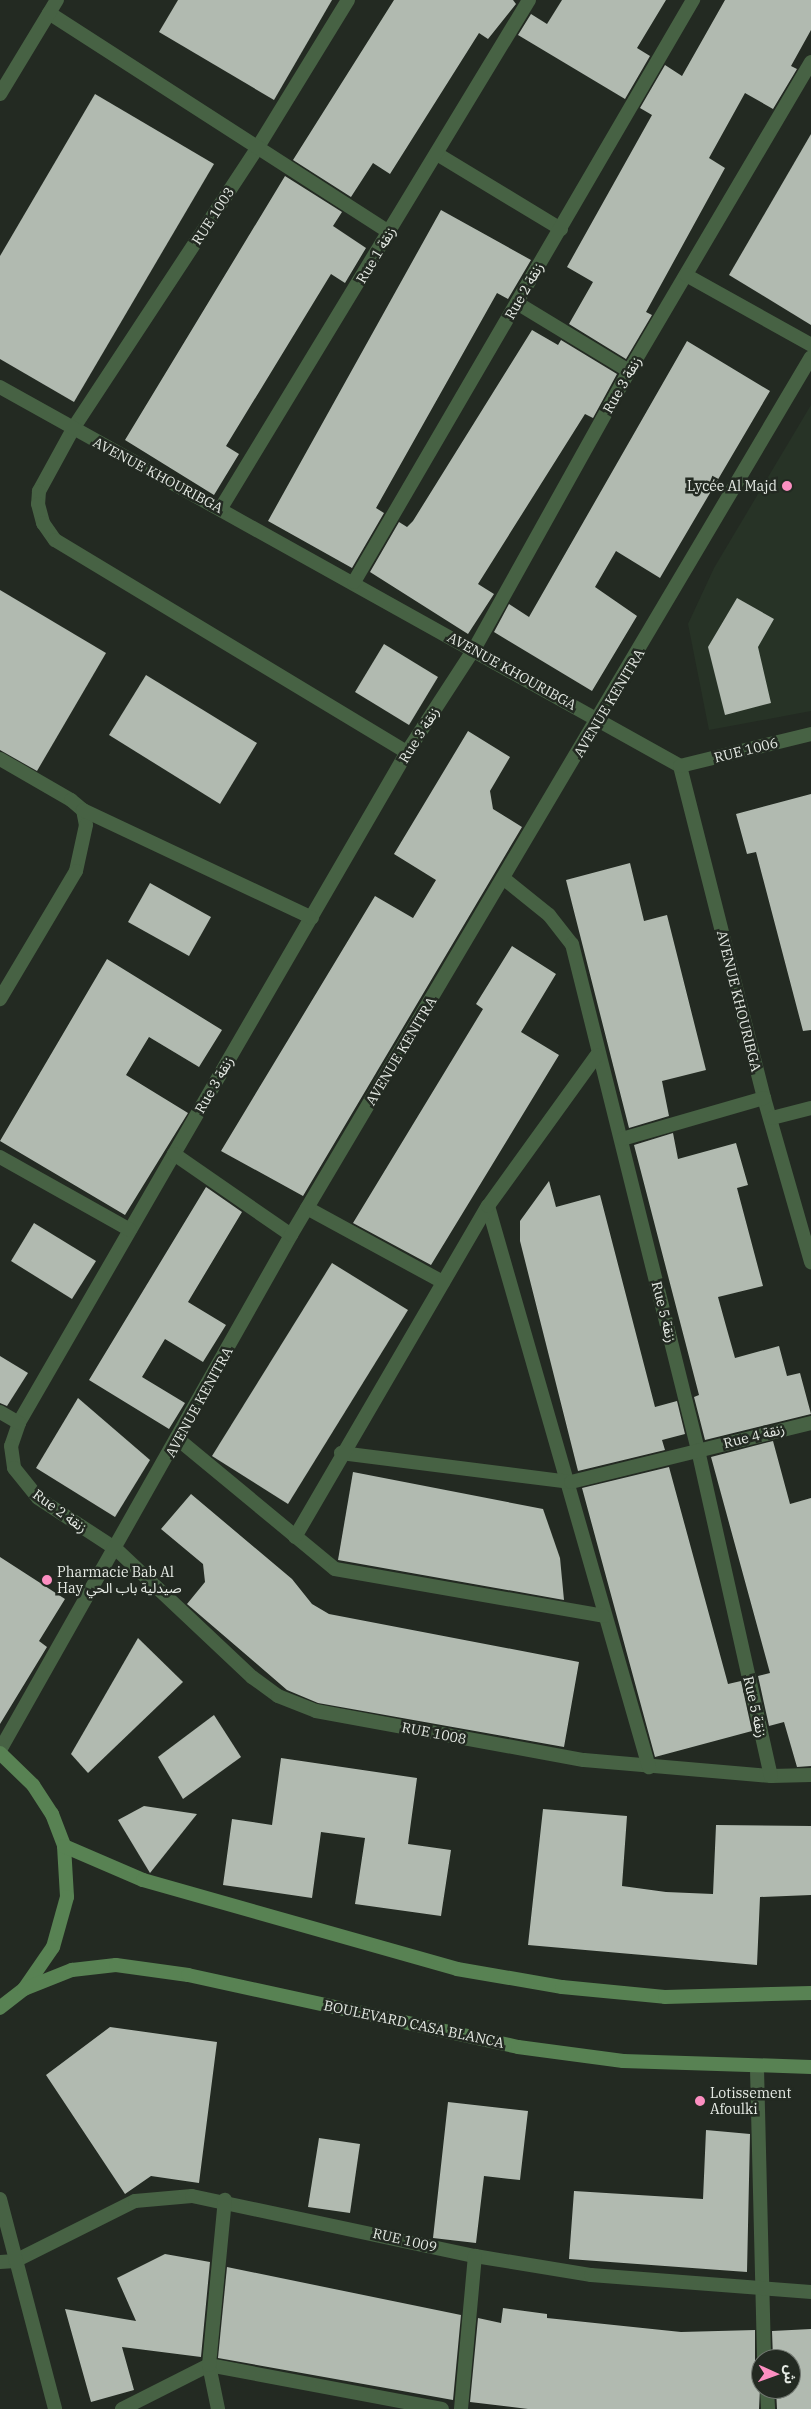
<!DOCTYPE html>
<html>
<head>
<meta charset="utf-8">
<style>
	body { margin:0 }
	#map { position:relative; width:811px; height:2409px; overflow:hidden; background:#232a22; font-family:"IBM Plex Serif","Noto Sans Arabic",serif }
	div>[style] { position:absolute }
	.built>* { inset:0; background:#273326 }
	.building>* { inset:0; background:#b1bab0 }
	.minor>* { height:14px; margin:-7px; padding:0 7px; transform-origin:7px; border-radius:7px; background:#476244 }
	.tertiary>* { height:14px; margin:-7px; padding:0 7px; transform-origin:7px; border-radius:7px; background:#476244 }
	.secondary>* { height:14px; margin:-7px; padding:0 7px; transform-origin:7px; border-radius:7px; background:#588253 }
	.dots>* { width:14px; height:14px; translate:-50% -50%; box-sizing:border-box; border:2px solid #232a22; border-radius:50% }
	span { translate:-50% -50%; white-space:nowrap; text-align:center; line-height:1.15; -webkit-text-stroke:5px #232a22; paint-order:stroke }
	.street-label { font-size:14px; color:#e5eae4 }
	.poi-label { font-size:14px; color:#e5eae4 }
	.right { translate:-100% -50%; text-align:right }
	.left { translate:0 -50%; text-align:left }
	.north { position:absolute; left:751px; top:2349px; width:50px; height:50px; box-sizing:border-box; background:#232a22; border:1px solid #717770; border-radius:50%; rotate:92deg; font-size:14px; font-weight:700; line-height:20px; text-align:center; color:#e5eae4 }
	.north::after { content:''; display:block; margin:auto; width:18px; height:22px; background:#fc8fc1; clip-path:polygon(50% 0,100% 100%,50% 72%,0 100%) }
</style>
</head>
<body>
<div id="map">
	<div class="built">
		<i style="clip-path:polygon(811px 405px,811px 711px,709px 730px,688px 624px,714px 568px)"></i>
	</div>
	<div class="building">
		<i style="clip-path:polygon(178px 0,332px 0,274px 100px,159px 32px)"></i>
		<i style="clip-path:polygon(394px 0,513px 0,516px 4px,488px 39px,479px 33px,390px 174px,373px 163px,351px 197px,293px 160px)"></i>
		<i style="clip-path:polygon(562px 0,666px 0,637px 48px,650px 56px,625px 99px,518px 35px,531px 14px,547px 24px)"></i>
		<i style="clip-path:polygon(725px 0,811px 0,811px 30px,791px 66px,797px 69px,773px 109px,745px 93px,709px 158px,725px 168px,646px 312px,652px 315px,626px 359px,569px 324px,593px 282px,567px 267px,652px 115px,640px 108px,665px 65px,682px 76px)"></i>
		<i style="clip-path:polygon(95px 94px,214px 164px,74px 402px,0 359px,0 256px)"></i>
		<i style="clip-path:polygon(811px 134px,811px 325px,729px 275px)"></i>
		<i style="clip-path:polygon(285px 176px,342px 212px,333px 226px,366px 248px,345px 283px,331px 274px,226px 446px,239px 454px,214px 495px,125px 440px)"></i>
		<i style="clip-path:polygon(441px 210px,531px 260px,508px 299px,497px 293px,376px 508px,384px 513px,352px 568px,268px 521px)"></i>
		<i style="clip-path:polygon(532px 330px,558px 345px,561px 340px,617px 374px,593px 418px,585px 414px,478px 584px,494px 594px,468px 634px,370px 572px,399px 522px,407px 527px,413px 521px)"></i>
		<i style="clip-path:polygon(687px 341px,770px 391px,660px 578px,616px 551px,595px 587px,637px 616px,592px 691px,494px 632px,509px 604px,529px 617px)"></i>
		<i style="clip-path:polygon(0 590px,106px 653px,37px 771px,0 750px)"></i>
		<i style="clip-path:polygon(737px 598px,774px 619px,758px 647px,771px 703px,725px 715px,708px 647px)"></i>
		<i style="clip-path:polygon(384px 644px,438px 677px,409px 725px,355px 692px)"></i>
		<i style="clip-path:polygon(146px 675px,257px 743px,220px 804px,109px 735px)"></i>
		<i style="clip-path:polygon(468px 731px,510px 757px,490px 791px,493px 809px,522px 827px,303px 1196px,221px 1151px,375px 896px,413px 918px,436px 880px,394px 854px)"></i>
		<i style="clip-path:polygon(811px 794px,811px 1030px,803px 1031px,756px 852px,747px 854px,736px 814px)"></i>
		<i style="clip-path:polygon(630px 863px,644px 921px,667px 915px,706px 1070px,662px 1081px,669px 1116px,629px 1128px,566px 880px)"></i>
		<i style="clip-path:polygon(150px 883px,211px 917px,189px 956px,128px 922px)"></i>
		<i style="clip-path:polygon(512px 946px,556px 974px,521px 1032px,559px 1055px,431px 1265px,353px 1223px,483px 1009px,476px 1004px)"></i>
		<i style="clip-path:polygon(107px 959px,222px 1030px,199px 1067px,149px 1037px,126px 1075px,188px 1113px,125px 1215px,0 1141px)"></i>
		<i style="clip-path:polygon(673px 1133px,678px 1159px,736px 1143px,748px 1185px,737px 1188px,763px 1286px,718px 1297px,726px 1326px,735px 1358px,779px 1346px,787px 1376px,800px 1373px,811px 1414px,705px 1440px,694px 1397px,699px 1395px,634px 1145px)"></i>
		<i style="clip-path:polygon(549px 1181px,556px 1207px,600px 1195px,655px 1407px,677px 1401px,685px 1434px,662px 1440px,665px 1450px,578px 1471px,520px 1241px,520px 1221px)"></i>
		<i style="clip-path:polygon(206px 1187px,242px 1212px,188px 1302px,226px 1325px,203px 1362px,165px 1339px,142px 1377px,185px 1403px,169px 1429px,89px 1380px)"></i>
		<i style="clip-path:polygon(34px 1223px,96px 1261px,72px 1299px,11px 1261px)"></i>
		<i style="clip-path:polygon(332px 1263px,408px 1310px,288px 1504px,212px 1456px)"></i>
		<i style="clip-path:polygon(0 1356px,28px 1373px,7px 1406px,0 1403px)"></i>
		<i style="clip-path:polygon(78px 1398px,150px 1460px,115px 1517px,36px 1468px)"></i>
		<i style="clip-path:polygon(773px 1441px,790px 1504px,811px 1498px,811px 1766px,797px 1767px,784px 1722px,769px 1726px,758px 1676px,770px 1673px,711px 1457px)"></i>
		<i style="clip-path:polygon(669px 1467px,728px 1684px,741px 1681px,752px 1731px,655px 1757px,582px 1488px)"></i>
		<i style="clip-path:polygon(353px 1472px,543px 1509px,560px 1558px,564px 1600px,338px 1560px)"></i>
		<i style="clip-path:polygon(191px 1494px,292px 1579px,312px 1604px,329px 1614px,579px 1662px,564px 1747px,318px 1703px,287px 1690px,187px 1604px,205px 1582px,203px 1564px,161px 1529px)"></i>
		<i style="clip-path:polygon(0 1557px,65px 1599px,39px 1641px,47px 1647px,0 1724px)"></i>
		<i style="clip-path:polygon(138px 1638px,183px 1682px,88px 1773px,71px 1754px)"></i>
		<i style="clip-path:polygon(214px 1715px,241px 1757px,183px 1799px,158px 1757px)"></i>
		<i style="clip-path:polygon(281px 1758px,417px 1778px,408px 1844px,451px 1850px,441px 1916px,355px 1904px,365px 1838px,321px 1832px,312px 1898px,223px 1885px,232px 1819px,272px 1825px)"></i>
		<i style="clip-path:polygon(144px 1806px,197px 1814px,150px 1873px,118px 1820px)"></i>
		<i style="clip-path:polygon(543px 1809px,627px 1816px,622px 1886px,666px 1892px,713px 1894px,716px 1825px,811px 1826px,811px 1895px,760px 1897px,757px 1965px,528px 1945px)"></i>
		<i style="clip-path:polygon(110px 2027px,217px 2042px,199px 2183px,151px 2176px,125px 2194px,46px 2075px)"></i>
		<i style="clip-path:polygon(448px 2102px,528px 2111px,520px 2180px,484px 2176px,476px 2243px,433px 2238px)"></i>
		<i style="clip-path:polygon(706px 2130px,750px 2134px,747px 2272px,569px 2259px,574px 2191px,703px 2199px)"></i>
		<i style="clip-path:polygon(319px 2138px,360px 2144px,350px 2213px,308px 2207px)"></i>
		<i style="clip-path:polygon(165px 2254px,210px 2262px,201px 2357px,122px 2347px,134px 2390px,91px 2402px,65px 2309px,136px 2321px,117px 2278px)"></i>
		<i style="clip-path:polygon(227px 2267px,461px 2315px,453px 2400px,218px 2358px)"></i>
		<i style="clip-path:polygon(503px 2308px,547px 2314px,547px 2318px,681px 2332px,755px 2330px,755px 2360px,761px 2367px,759px 2409px,528px 2409px,470px 2402px,478px 2318px,501px 2323px)"></i>
		<i style="clip-path:polygon(811px 2329px,811px 2409px,777px 2409px,776px 2389px,791px 2389px,791px 2359px,773px 2359px,772px 2331px)"></i>
	</div>
	<div class="minor">
		<i style="left:348px;top:0;width:172px;rotate:121.5deg"></i>
		<i style="left:258px;top:147px;width:337px;rotate:123.3deg"></i>
		<i style="left:73px;top:429px;width:71px;rotate:118.7deg"></i>
		<i style="left:39px;top:491px;width:13px;rotate:94deg"></i>
		<i style="left:38px;top:504px;width:20px;rotate:75deg"></i>
		<i style="left:43px;top:523px;width:21px;rotate:55deg"></i>
		<i style="left:55px;top:540px;width:411px;rotate:31.1deg"></i>
		<i style="left:49px;top:13px;width:406px;rotate:32.8deg"></i>
		<i style="left:811px;top:62px;width:359px;rotate:120.5deg"></i>
		<i style="left:629px;top:371px;width:318px;rotate:119.1deg"></i>
		<i style="left:474px;top:649px;width:123px;rotate:123deg"></i>
		<i style="left:407px;top:752px;width:465px;rotate:120.1deg"></i>
		<i style="left:174px;top:1154px;width:310px;rotate:120deg"></i>
		<i style="left:19px;top:1423px;width:24px;rotate:109deg"></i>
		<i style="left:11px;top:1446px;width:22px;rotate:82deg"></i>
		<i style="left:14px;top:1468px;width:38px;rotate:51deg"></i>
		<i style="left:38px;top:1498px;width:93px;rotate:33.2deg"></i>
		<i style="left:116px;top:1549px;width:187px;rotate:43.3deg"></i>
		<i style="left:252px;top:1677px;width:32px;rotate:36deg"></i>
		<i style="left:278px;top:1696px;width:41px;rotate:21.5deg"></i>
		<i style="left:316px;top:1711px;width:272px;rotate:10.4deg"></i>
		<i style="left:584px;top:1760px;width:188px;rotate:4.9deg"></i>
		<i style="left:771px;top:1776px;width:40px;rotate:-1.4deg"></i>
		<i style="left:0;top:94px;width:110px;rotate:-58.8deg"></i>
		<i style="left:437px;top:154px;width:145px;rotate:31.2deg"></i>
		<i style="left:686px;top:275px;width:143px;rotate:29.2deg"></i>
		<i style="left:517px;top:303px;width:131px;rotate:31.3deg"></i>
		<i style="left:0;top:387px;width:778px;rotate:29.13deg"></i>
		<i style="left:680px;top:766px;width:342px;rotate:75.8deg"></i>
		<i style="left:764px;top:1098px;width:171px;rotate:74deg"></i>
		<i style="left:221px;top:508px;width:594px;rotate:-58.77deg"></i>
		<i style="left:354px;top:582px;width:674px;rotate:-59.78deg"></i>
		<i style="left:0;top:759px;width:82px;rotate:30deg"></i>
		<i style="left:71px;top:800px;width:16px;rotate:40deg"></i>
		<i style="left:83px;top:810px;width:15px;rotate:79deg"></i>
		<i style="left:86px;top:825px;width:47px;rotate:102.3deg"></i>
		<i style="left:76px;top:871px;width:149px;rotate:120.7deg"></i>
		<i style="left:680px;top:766px;width:135px;rotate:-13.7deg"></i>
		<i style="left:83px;top:810px;width:253px;rotate:25.2deg"></i>
		<i style="left:503px;top:878px;width:59px;rotate:38.8deg"></i>
		<i style="left:549px;top:915px;width:37px;rotate:52deg"></i>
		<i style="left:572px;top:944px;width:521px;rotate:76.02deg"></i>
		<i style="left:698px;top:1450px;width:334px;rotate:77.4deg"></i>
		<i style="left:772px;top:1118px;width:40px;rotate:-14.4deg"></i>
		<i style="left:622px;top:1139px;width:148px;rotate:-16.1deg"></i>
		<i style="left:174px;top:1154px;width:142px;rotate:34.7deg"></i>
		<i style="left:0;top:1157px;width:149px;rotate:29.3deg"></i>
		<i style="left:488px;top:1206px;width:584px;rotate:73.99deg"></i>
		<i style="left:307px;top:1208px;width:155px;rotate:28.6deg"></i>
		<i style="left:0;top:1412px;width:22px;rotate:30deg"></i>
		<i style="left:179px;top:1440px;width:202px;rotate:39.6deg"></i>
		<i style="left:335px;top:1569px;width:273px;rotate:9.9deg"></i>
		<i style="left:341px;top:1453px;width:232px;rotate:7.2deg"></i>
		<i style="left:571px;top:1482px;width:247px;rotate:-13.8deg"></i>
		<i style="left:295px;top:1537px;width:383px;rotate:-59.8deg"></i>
		<i style="left:488px;top:1206px;width:186px;rotate:-54.2deg"></i>
		<i style="left:0;top:1750px;width:592px;rotate:-60.53deg"></i>
		<i style="left:291px;top:1235px;width:1020px;rotate:-59.36deg"></i>
		<i style="left:757px;top:2069px;width:290px;rotate:88.6deg"></i>
		<i style="left:0;top:2262px;width:15px;rotate:-4deg"></i>
		<i style="left:15px;top:2261px;width:134px;rotate:-26.6deg"></i>
		<i style="left:135px;top:2201px;width:57px;rotate:-5deg"></i>
		<i style="left:192px;top:2196px;width:289px;rotate:12deg"></i>
		<i style="left:475px;top:2256px;width:118px;rotate:9.3deg"></i>
		<i style="left:591px;top:2275px;width:221px;rotate:4.4deg"></i>
		<i style="left:767px;top:2389px;width:20px;rotate:87deg"></i>
		<i style="left:122px;top:2409px;width:97px;rotate:-26.8deg"></i>
		<i style="left:209px;top:2365px;width:237px;rotate:10.7deg"></i>
		<i style="left:218px;top:2409px;width:45px;rotate:-101.6deg"></i>
		<i style="left:209px;top:2365px;width:166px;rotate:-84.5deg"></i>
		<i style="left:461px;top:2409px;width:154px;rotate:-84.8deg"></i>
	</div>
	<div class="tertiary">
		<i style="left:0;top:2199px;width:217px;rotate:75.3deg"></i>
	</div>
	<div class="secondary">
		<i style="left:0;top:1753px;width:46px;rotate:44.1deg"></i>
		<i style="left:33px;top:1785px;width:35px;rotate:57deg"></i>
		<i style="left:52px;top:1814px;width:34px;rotate:69deg"></i>
		<i style="left:64px;top:1846px;width:51px;rotate:86.6deg"></i>
		<i style="left:67px;top:1897px;width:52px;rotate:105.6deg"></i>
		<i style="left:53px;top:1947px;width:51px;rotate:124.6deg"></i>
		<i style="left:24px;top:1989px;width:31px;rotate:142deg"></i>
		<i style="left:64px;top:1846px;width:86px;rotate:23.3deg"></i>
		<i style="left:143px;top:1880px;width:326px;rotate:15.8deg"></i>
		<i style="left:457px;top:1969px;width:107px;rotate:9.7deg"></i>
		<i style="left:562px;top:1987px;width:103px;rotate:5.5deg"></i>
		<i style="left:665px;top:1997px;width:146px;rotate:-1.6deg"></i>
		<i style="left:24px;top:1989px;width:52px;rotate:-21.6deg"></i>
		<i style="left:72px;top:1970px;width:44px;rotate:-6.5deg"></i>
		<i style="left:116px;top:1965px;width:73px;rotate:7.9deg"></i>
		<i style="left:188px;top:1975px;width:338px;rotate:12.3deg"></i>
		<i style="left:518px;top:2047px;width:106px;rotate:7.6deg"></i>
		<i style="left:623px;top:2061px;width:188px;rotate:1.8deg"></i>
	</div>
	<div class="dots">
		<i style="left:787px;top:486px;background:#fc8fc1"></i>
		<i style="left:47px;top:1580px;background:#fc8fc1"></i>
		<i style="left:700px;top:2101px;background:#fc8fc1"></i>
	</div>
	<div class="street-label">
		<span style="left:213px;top:216px;rotate:-57deg">RUE 1003</span>
		<span style="left:376px;top:255px;rotate:-59deg">Rue 1 زنقة</span>
		<span style="left:524px;top:291px;rotate:-60deg">Rue 2 زنقة</span>
		<span style="left:622px;top:385px;rotate:-60deg">Rue 3 زنقة</span>
		<span style="left:158px;top:475px;rotate:28deg">AVENUE KHOURIBGA</span>
		<span style="left:512px;top:671px;rotate:29deg">AVENUE KHOURIBGA</span>
		<span style="left:609px;top:703px;rotate:-59deg">AVENUE KENITRA</span>
		<span style="left:419px;top:735px;rotate:-58deg">Rue 3 زنقة</span>
		<span style="left:746px;top:750px;rotate:-14deg">RUE 1006</span>
		<span style="left:739px;top:1001px;rotate:76deg">AVENUE KHOURIBGA</span>
		<span style="left:401px;top:1051px;rotate:-59deg">AVENUE KENITRA</span>
		<span style="left:214px;top:1085px;rotate:-60deg">Rue 3 زنقة</span>
		<span style="left:664px;top:1312px;rotate:76deg">Rue 5 زنقة</span>
		<span style="left:199px;top:1402px;rotate:-61deg">AVENUE KENITRA</span>
		<span style="left:754px;top:1436px;rotate:-14deg">Rue 4 زنقة</span>
		<span style="left:60px;top:1511px;rotate:36deg">Rue 2 زنقة</span>
		<span style="left:755px;top:1707px;rotate:77deg">Rue 5 زنقة</span>
		<span style="left:434px;top:1733px;rotate:11deg">RUE 1008</span>
		<span style="left:414px;top:2024px;rotate:12deg">BOULEVARD CASA BLANCA</span>
		<span style="left:405px;top:2240px;rotate:13deg">RUE 1009</span>
	</div>
	<div class="poi-label">
		<span class="right" style="left:777px;top:486px">Lycée Al Majd</span>
		<span class="left" style="left:57px;top:1580px">Pharmacie Bab Al<br>Hay صيدلية باب الحي</span>
		<span class="left" style="left:710px;top:2101px">Lotissement<br>Afoulki</span>
	</div>
	<div class="north">ش</div>
</div>
</body>
</html>
